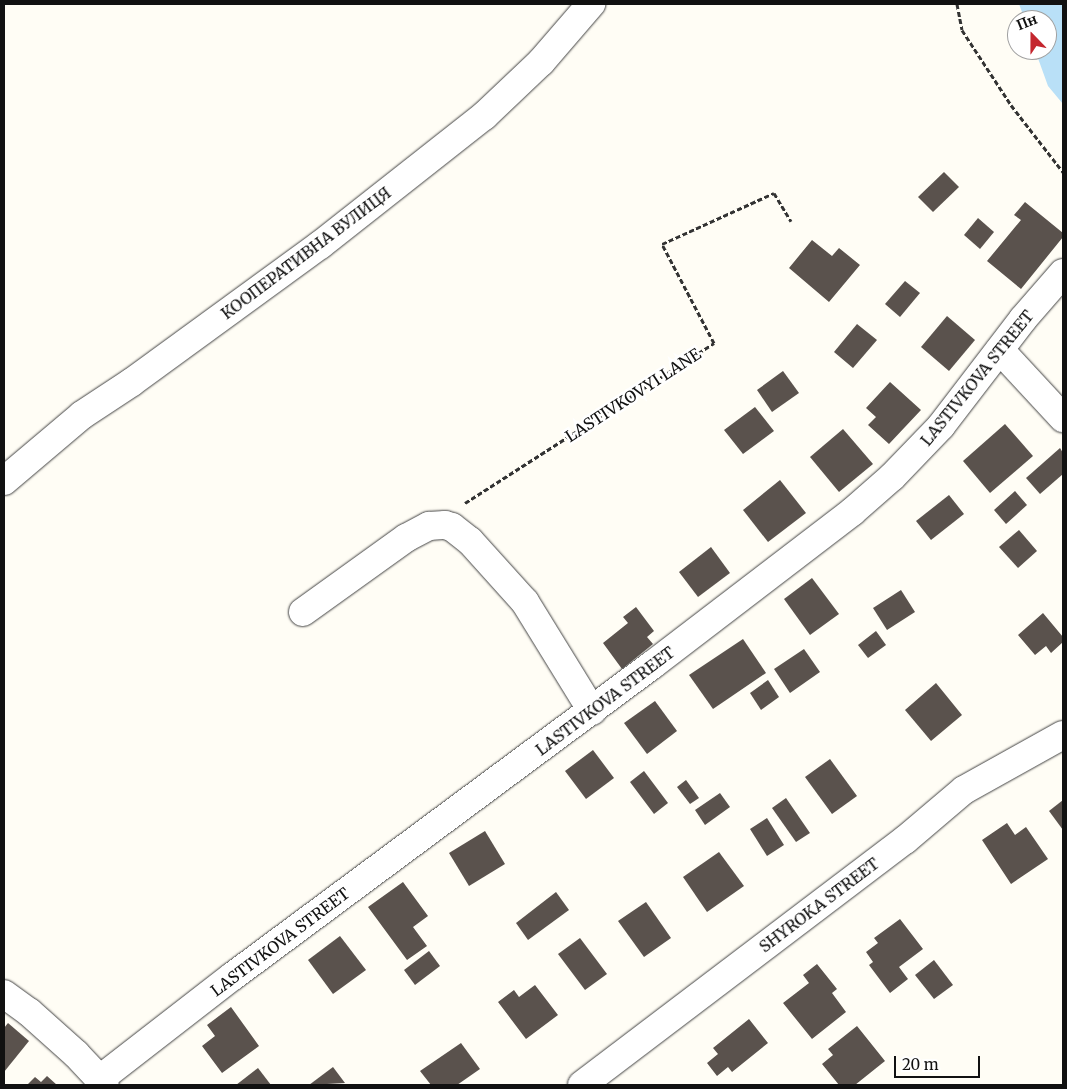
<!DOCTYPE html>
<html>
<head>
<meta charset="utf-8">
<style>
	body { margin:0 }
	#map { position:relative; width:1067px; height:1089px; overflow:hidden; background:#fffdf5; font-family:Merriweather,serif }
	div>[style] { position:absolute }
	.water>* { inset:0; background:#b9e0f7 }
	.building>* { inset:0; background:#5a524d }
	.path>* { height:3px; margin-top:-1.5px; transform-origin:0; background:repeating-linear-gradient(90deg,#333 0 5px,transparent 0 7.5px) }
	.roads { filter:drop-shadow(0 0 1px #444) drop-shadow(0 0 1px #444) }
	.minor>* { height:28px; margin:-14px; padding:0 14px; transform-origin:14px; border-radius:14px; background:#fff }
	span { translate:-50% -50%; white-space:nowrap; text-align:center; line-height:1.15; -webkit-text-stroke:5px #fff; paint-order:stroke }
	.street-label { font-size:16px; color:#111 }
	.frame { position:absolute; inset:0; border:5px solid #111; pointer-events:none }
	.north { position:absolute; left:1007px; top:10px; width:50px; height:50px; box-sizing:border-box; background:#fff; border:1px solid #a0a0a0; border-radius:50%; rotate:338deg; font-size:14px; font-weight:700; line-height:20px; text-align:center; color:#111 }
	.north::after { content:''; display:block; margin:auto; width:18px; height:22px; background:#c4262e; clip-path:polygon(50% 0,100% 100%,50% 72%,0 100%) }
	.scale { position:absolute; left:894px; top:1056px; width:86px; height:22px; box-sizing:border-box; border:2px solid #111; border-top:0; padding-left:6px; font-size:15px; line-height:18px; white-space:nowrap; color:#111; -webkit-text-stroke:4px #fff; paint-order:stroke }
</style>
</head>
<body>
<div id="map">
	<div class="water">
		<i style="clip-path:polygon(1019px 4px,1063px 4px,1063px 104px,1048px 86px,1035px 50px,1047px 50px,1047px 20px,1025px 20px)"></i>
	</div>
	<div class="building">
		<i style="clip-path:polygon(944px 172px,959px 187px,933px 212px,918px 197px)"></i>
		<i style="clip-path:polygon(1025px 202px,1063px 233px,1063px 237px,1021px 289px,987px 261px,1021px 220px,1014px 215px)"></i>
		<i style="clip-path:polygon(978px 218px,994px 232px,980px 249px,964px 235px)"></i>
		<i style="clip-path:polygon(812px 240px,832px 256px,839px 248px,860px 265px,829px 302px,789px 268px)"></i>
		<i style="clip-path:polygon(905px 281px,920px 293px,900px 317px,885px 304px)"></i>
		<i style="clip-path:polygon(947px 316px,975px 340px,949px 371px,921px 347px)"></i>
		<i style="clip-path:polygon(857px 324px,877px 340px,853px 368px,834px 352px)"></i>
		<i style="clip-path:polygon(783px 371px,799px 393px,772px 412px,757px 390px)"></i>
		<i style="clip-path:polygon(890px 382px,921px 410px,889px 444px,868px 425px,876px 417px,866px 408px)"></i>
		<i style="clip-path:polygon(755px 407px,774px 431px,743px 454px,724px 430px)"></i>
		<i style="clip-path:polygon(1005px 424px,1033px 456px,990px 493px,963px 461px)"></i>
		<i style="clip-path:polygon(843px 429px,873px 464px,839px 492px,810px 457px)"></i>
		<i style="clip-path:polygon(1060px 448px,1063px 453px,1063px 474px,1040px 494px,1026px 478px)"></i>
		<i style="clip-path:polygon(780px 480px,806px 513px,768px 542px,743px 510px)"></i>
		<i style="clip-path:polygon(1015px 491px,1027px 505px,1006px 524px,994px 510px)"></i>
		<i style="clip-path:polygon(949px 495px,964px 514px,931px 540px,916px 521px)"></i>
		<i style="clip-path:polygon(1019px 530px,1037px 551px,1018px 568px,999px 547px)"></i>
		<i style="clip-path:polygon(711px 547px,730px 573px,698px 597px,679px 572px)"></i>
		<i style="clip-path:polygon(812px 578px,839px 614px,810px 635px,784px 599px)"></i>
		<i style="clip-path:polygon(901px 590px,915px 612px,887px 630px,873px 608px)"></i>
		<i style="clip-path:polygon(636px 607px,654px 631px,647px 637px,653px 644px,622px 669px,603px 643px,628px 623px,623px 617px)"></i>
		<i style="clip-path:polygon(1043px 613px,1063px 637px,1063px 642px,1051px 653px,1046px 646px,1035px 655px,1018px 635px)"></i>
		<i style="clip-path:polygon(876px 631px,886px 645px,868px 658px,858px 645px)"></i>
		<i style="clip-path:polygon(743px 639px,766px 673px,713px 709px,689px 675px)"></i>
		<i style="clip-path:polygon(804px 649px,820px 672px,790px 693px,774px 669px)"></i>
		<i style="clip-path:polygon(768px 680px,779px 697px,761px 710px,750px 693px)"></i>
		<i style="clip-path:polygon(936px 683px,962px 715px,931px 741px,905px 710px)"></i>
		<i style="clip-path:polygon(655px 701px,677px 731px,647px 754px,624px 723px)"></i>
		<i style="clip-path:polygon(593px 750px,614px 778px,586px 799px,565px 771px)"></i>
		<i style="clip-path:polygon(830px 759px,857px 796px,832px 814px,805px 777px)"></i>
		<i style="clip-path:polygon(644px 771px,668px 803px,654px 814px,630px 782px)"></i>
		<i style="clip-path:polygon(686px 780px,699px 798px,690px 804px,677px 787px)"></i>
		<i style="clip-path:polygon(720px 793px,730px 807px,705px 825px,695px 810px)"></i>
		<i style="clip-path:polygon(786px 798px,810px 833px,796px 842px,772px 808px)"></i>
		<i style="clip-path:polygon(1063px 800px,1063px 830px,1049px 811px)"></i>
		<i style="clip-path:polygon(767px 818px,784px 845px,767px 856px,750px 829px)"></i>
		<i style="clip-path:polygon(1007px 823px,1015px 835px,1026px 827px,1048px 859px,1011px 884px,982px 840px)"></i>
		<i style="clip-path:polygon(485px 831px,505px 864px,469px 886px,449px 853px)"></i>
		<i style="clip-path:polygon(719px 852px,744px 886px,707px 912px,683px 877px)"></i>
		<i style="clip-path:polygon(403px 882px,428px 916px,413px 927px,427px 946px,407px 960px,368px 907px)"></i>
		<i style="clip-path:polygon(556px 892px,569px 910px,528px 940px,516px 923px)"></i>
		<i style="clip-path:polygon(646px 902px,671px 938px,644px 957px,618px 921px)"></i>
		<i style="clip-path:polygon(900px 919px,923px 949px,899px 967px,908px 979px,890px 993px,869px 965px,873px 962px,866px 952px,878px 943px,874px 938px)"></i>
		<i style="clip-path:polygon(340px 936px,366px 970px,333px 994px,308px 960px)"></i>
		<i style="clip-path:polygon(580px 938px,607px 974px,585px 990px,558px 954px)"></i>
		<i style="clip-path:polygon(429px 951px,440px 966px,415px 985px,404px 970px)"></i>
		<i style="clip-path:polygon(934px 960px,953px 985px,934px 999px,915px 975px)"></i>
		<i style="clip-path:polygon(817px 964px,837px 989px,832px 993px,846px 1012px,812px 1039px,783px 1003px,809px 983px,803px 975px)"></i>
		<i style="clip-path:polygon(535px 985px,558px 1015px,526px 1039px,498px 1002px,514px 990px,519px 997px)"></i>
		<i style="clip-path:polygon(231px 1007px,259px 1046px,222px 1073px,202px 1046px,215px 1036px,207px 1025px)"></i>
		<i style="clip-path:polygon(749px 1019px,768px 1043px,732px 1072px,728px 1067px,717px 1076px,707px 1063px,718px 1054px,713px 1048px)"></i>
		<i style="clip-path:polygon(8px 1023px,29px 1041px,4px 1072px,4px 1028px)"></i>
		<i style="clip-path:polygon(857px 1026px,885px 1061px,855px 1085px,839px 1085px,822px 1064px,833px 1055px,828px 1049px)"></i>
		<i style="clip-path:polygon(461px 1043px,480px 1069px,457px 1085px,431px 1085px,420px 1071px)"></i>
		<i style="clip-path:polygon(333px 1067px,345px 1083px,309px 1085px)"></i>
		<i style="clip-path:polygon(258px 1068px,271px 1085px,236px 1085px)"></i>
		<i style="clip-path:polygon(47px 1076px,57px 1085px,27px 1085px,35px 1077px,41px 1082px)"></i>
	</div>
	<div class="path">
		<i style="left:957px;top:4px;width:26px;rotate:79deg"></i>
		<i style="left:962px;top:30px;width:90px;rotate:56.8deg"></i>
		<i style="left:1011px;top:105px;width:85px;rotate:52.2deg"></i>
		<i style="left:465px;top:503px;width:296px;rotate:-32.7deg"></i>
		<i style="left:714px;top:343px;width:112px;rotate:-117.7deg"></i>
		<i style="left:662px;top:244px;width:123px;rotate:-24.5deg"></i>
		<i style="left:774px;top:193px;width:33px;rotate:59deg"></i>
	</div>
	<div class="roads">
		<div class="minor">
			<i style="left:1000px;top:350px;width:93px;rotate:47.2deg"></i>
			<i style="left:4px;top:481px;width:102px;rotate:-40.2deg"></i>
			<i style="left:82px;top:415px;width:60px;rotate:-33.4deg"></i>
			<i style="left:132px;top:382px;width:233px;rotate:-36.1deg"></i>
			<i style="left:320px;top:245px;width:209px;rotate:-38.2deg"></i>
			<i style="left:484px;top:116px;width:79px;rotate:-43.5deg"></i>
			<i style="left:541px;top:62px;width:77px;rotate:-49.2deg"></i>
			<i style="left:303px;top:612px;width:127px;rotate:-35.7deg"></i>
			<i style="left:406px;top:538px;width:26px;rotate:-28deg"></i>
			<i style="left:429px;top:526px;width:16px;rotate:-4deg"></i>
			<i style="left:445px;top:525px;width:7px;rotate:16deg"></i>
			<i style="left:452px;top:527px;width:23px;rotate:38deg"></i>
			<i style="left:470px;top:541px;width:82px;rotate:48deg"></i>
			<i style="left:525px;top:602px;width:128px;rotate:58.4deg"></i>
			<i style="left:4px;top:994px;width:31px;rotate:36deg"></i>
			<i style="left:29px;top:1012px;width:63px;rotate:41.8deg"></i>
			<i style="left:76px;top:1054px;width:42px;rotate:46.9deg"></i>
			<i style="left:100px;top:1079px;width:168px;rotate:-37.8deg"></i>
			<i style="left:233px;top:976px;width:522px;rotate:-36.58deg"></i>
			<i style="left:652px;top:665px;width:252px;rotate:-37.4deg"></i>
			<i style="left:852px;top:512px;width:53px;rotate:-41.2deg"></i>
			<i style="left:892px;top:477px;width:71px;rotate:-46.1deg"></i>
			<i style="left:941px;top:426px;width:135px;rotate:-52.5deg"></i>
			<i style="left:1023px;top:319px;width:61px;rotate:-49deg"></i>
			<i style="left:582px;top:1085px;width:405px;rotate:-37.2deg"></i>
			<i style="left:905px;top:840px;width:77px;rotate:-40.3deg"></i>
			<i style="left:964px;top:790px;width:113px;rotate:-29.1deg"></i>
		</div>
	</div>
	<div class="street-label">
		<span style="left:306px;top:253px;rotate:-37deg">КООПЕРАТИВНА ВУЛИЦЯ</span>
		<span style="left:977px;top:378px;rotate:-51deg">LASTIVKOVA STREET</span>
		<span style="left:633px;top:395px;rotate:-33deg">LASTIVKOVYI LANE</span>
		<span style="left:605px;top:701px;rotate:-37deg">LASTIVKOVA STREET</span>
		<span style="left:819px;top:905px;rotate:-37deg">SHYROKA STREET</span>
		<span style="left:280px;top:942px;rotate:-37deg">LASTIVKOVA STREET</span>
	</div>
	<div class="frame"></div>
	<div class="north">Пн</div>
	<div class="scale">20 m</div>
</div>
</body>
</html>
